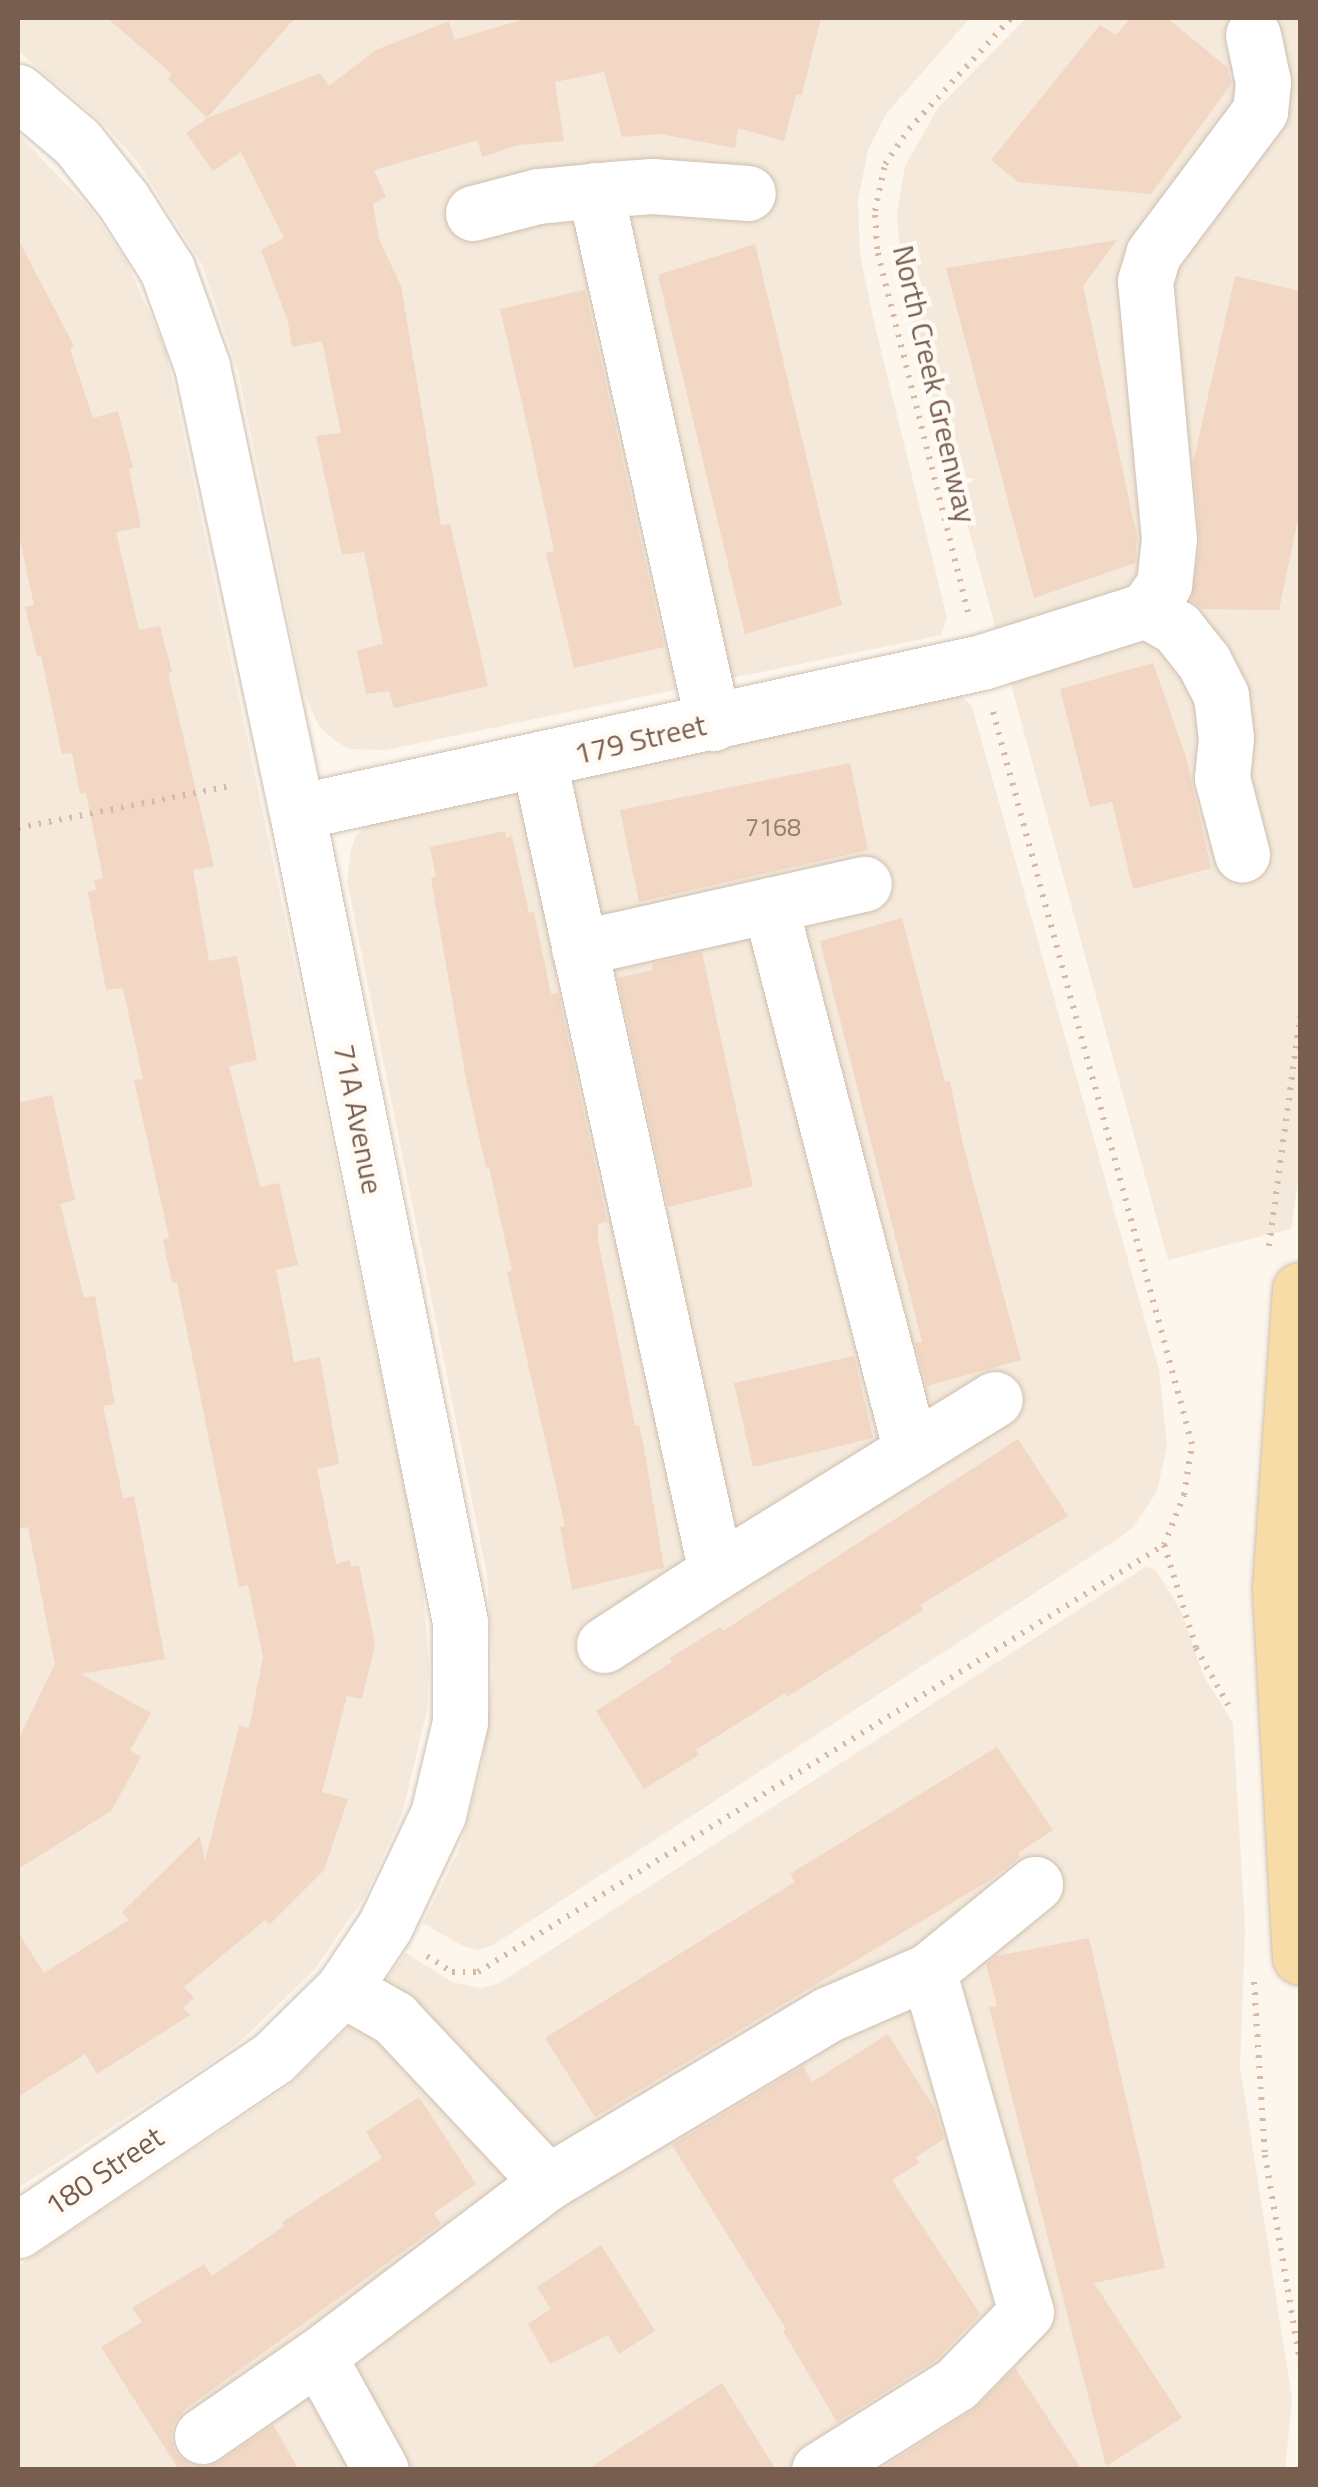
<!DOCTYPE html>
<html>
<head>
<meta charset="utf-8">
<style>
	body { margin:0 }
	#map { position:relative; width:1318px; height:2487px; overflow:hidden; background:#fcf6ec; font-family:"Titillium Web",sans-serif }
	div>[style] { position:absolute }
	.residential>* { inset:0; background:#f4e9da }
	.building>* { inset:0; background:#f1d7c4 }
	.path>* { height:6px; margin-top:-3px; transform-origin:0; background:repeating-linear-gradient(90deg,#d7baa6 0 2.5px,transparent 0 10.5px) }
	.roads { filter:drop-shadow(0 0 2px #cfbfb0) drop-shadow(0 0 2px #cfbfb0) }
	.minor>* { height:55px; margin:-27.5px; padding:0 27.5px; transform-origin:27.5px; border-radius:27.5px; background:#fff }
	.major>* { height:55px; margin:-27.5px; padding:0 27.5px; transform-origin:27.5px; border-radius:27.5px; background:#f8dca7 }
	span { translate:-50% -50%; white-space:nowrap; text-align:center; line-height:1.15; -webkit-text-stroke:9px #fffaf3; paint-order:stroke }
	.number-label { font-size:25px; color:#967c6c }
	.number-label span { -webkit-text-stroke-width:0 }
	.street-label { font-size:30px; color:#785e4e }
	.frame { position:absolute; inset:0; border:20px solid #785e4e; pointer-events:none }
</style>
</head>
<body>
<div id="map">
	<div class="residential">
		<i style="clip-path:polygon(18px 18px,970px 18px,886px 114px,868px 150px,858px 200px,860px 255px,874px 322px,947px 618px,941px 635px,385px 750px,349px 749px,334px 740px,318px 725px,302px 687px,238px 371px,202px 264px,137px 161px,101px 121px,18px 51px)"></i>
		<i style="clip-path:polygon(1026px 18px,1300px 18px,1300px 1166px,1291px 1229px,1168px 1260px,913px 325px,901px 266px,897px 215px,905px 166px,938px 108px)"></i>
		<i style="clip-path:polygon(18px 134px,92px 211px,127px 263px,166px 351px,421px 1566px,429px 1666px,427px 1711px,402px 1814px,364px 1898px,314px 1970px,242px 2040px,209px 2064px,18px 2188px)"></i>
		<i style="clip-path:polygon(959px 693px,972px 707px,1159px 1370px,1167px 1446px,1157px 1491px,1134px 1526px,1119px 1538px,493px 1945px,478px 1950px,463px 1946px,423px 1923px,459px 1850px,482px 1766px,493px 1671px,487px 1575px,347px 881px,351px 850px,356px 836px,372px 821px)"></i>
		<i style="clip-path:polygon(1145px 1567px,1155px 1569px,1181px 1611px,1204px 1677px,1233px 1723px,1245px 1928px,1240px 2067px,1292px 2399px,1285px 2469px,18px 2470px,18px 2266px,287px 2087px,358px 2018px,406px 1953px,452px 1982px,480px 1988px,498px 1984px)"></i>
	</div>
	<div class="building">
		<i style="clip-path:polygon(107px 18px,295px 18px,207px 118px,168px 79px,172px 74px)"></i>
		<i style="clip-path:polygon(528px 18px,821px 18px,802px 95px,796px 95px,784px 141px,738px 128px,735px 148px,661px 134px,622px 137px,604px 72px,555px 82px,564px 141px,518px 145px,482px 157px,478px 140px,374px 170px,386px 197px,373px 204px,379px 239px,401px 286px,441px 525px,450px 524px,488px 686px,394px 708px,389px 691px,366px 694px,357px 650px,383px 644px,364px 552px,342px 555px,316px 436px,341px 433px,322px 341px,292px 347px,288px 321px,261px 250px,284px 238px,241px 152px,213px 171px,186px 133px,208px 118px,320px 73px,329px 86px,376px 50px,449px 21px,454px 40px)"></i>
		<i style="clip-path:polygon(1131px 18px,1167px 18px,1228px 68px,1231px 84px,1151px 194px,1018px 182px,991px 160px,1100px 25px,1116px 35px)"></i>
		<i style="clip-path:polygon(18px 239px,74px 346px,70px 349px,93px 418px,118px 411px,133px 468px,129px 469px,141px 527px,116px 532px,139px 630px,160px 626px,172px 672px,168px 673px,214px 866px,193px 870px,209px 961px,237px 956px,257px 1060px,229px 1066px,260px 1187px,279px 1183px,298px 1265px,276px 1270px,294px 1362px,320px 1357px,339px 1464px,317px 1469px,336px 1564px,350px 1560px,351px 1567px,359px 1565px,375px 1644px,362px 1699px,347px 1696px,322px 1792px,348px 1799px,324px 1870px,270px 1924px,265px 1920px,184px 1987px,194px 1998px,183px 2008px,190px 2015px,97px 2074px,85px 2054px,18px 2097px,18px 1932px,44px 1973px,129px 1920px,122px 1912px,200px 1836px,205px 1861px,239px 1726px,249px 1728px,263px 1657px,248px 1585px,239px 1587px,177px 1282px,172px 1283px,163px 1240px,169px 1238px,134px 1080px,143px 1079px,123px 988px,106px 990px,88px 892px,96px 890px,94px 880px,103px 878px,86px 793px,80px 794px,72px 753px,62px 754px,41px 655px,37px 656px,25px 607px,34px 605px,18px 531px)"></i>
		<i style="clip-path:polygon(1117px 240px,1083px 286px,1137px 537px,1135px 563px,1034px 598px,946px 268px)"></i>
		<i style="clip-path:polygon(755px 244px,842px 605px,745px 634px,658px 275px)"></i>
		<i style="clip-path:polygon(1235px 276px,1300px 291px,1300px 509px,1279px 610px,1202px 609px,1191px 600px,1200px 542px,1193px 463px)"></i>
		<i style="clip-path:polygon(585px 290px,664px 647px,574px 668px,546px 553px,554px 551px,528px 429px,500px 309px)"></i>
		<i style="clip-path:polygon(1153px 663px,1186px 757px,1211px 868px,1133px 889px,1112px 802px,1090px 807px,1060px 689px)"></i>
		<i style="clip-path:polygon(850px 763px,868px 850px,639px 902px,620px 810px)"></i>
		<i style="clip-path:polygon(505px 831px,506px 838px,512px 836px,529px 913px,534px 912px,551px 994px,558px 993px,607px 1221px,598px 1224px,598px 1240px,635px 1426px,639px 1425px,644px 1448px,664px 1568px,572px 1590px,560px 1527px,565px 1526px,507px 1272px,512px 1271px,489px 1167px,486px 1168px,466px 1079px,431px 878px,436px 877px,430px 847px)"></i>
		<i style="clip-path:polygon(902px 918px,945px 1082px,950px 1081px,963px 1145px,1021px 1360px,927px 1386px,915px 1343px,922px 1342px,820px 941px)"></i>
		<i style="clip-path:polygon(702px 952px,753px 1186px,668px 1207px,618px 978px,653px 970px,652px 964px)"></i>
		<i style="clip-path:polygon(52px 1095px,75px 1200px,60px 1204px,84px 1298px,95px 1296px,115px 1404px,103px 1406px,123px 1498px,134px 1496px,165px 1659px,81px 1674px,151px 1713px,130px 1750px,141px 1757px,111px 1811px,18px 1869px,18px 1740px,55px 1664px,28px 1527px,18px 1529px,18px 1103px)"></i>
		<i style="clip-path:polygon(854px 1356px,873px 1438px,753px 1467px,734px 1383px)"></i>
		<i style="clip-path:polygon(1018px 1439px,1068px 1516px,920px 1605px,923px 1610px,787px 1697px,785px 1693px,696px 1750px,699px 1755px,644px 1789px,596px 1711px,672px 1662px,670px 1658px,720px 1627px,723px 1631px)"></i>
		<i style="clip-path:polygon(997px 1747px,1053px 1830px,1018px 1853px,1020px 1857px,990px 1880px,595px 2117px,545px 2038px,795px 1882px,790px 1874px)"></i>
		<i style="clip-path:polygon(1089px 1938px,1165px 2268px,1094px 2283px,1182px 2418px,1106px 2466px,989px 2007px,997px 2006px,986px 1964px,996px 1956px)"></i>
		<i style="clip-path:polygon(888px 2034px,935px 2109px,944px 2139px,916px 2157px,919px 2163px,892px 2180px,980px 2314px,936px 2360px,837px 2422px,783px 2331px,786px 2329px,672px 2145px,803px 2066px,812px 2082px)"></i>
		<i style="clip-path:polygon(419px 2097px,476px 2184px,434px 2213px,441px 2224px,184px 2410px,173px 2424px,171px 2439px,176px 2453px,190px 2465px,205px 2467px,219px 2462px,273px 2425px,299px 2470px,179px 2470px,101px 2347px,142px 2322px,132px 2308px,204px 2264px,212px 2276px,284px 2226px,282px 2222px,382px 2158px,366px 2132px)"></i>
		<i style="clip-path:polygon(601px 2245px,655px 2331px,619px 2354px,608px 2335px,550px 2364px,528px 2324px,551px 2309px,537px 2287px)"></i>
		<i style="clip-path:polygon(1015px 2368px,1082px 2470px,879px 2470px,973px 2410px)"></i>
		<i style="clip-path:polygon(722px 2383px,776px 2470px,586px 2470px)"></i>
	</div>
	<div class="path">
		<i style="left:968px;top:612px;width:374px;rotate:-104.1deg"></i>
		<i style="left:877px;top:249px;width:38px;rotate:-93deg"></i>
		<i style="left:875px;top:211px;width:48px;rotate:-78deg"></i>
		<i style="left:885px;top:164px;width:42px;rotate:-55.6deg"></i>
		<i style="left:909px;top:129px;width:151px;rotate:-47.4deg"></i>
		<i style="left:18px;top:828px;width:217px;rotate:-11.2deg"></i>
		<i style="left:1269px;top:1246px;width:232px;rotate:-82.3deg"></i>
		<i style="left:1164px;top:1545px;width:108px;rotate:72.7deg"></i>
		<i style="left:1196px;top:1648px;width:71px;rotate:60.6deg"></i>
		<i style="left:427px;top:1956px;width:30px;rotate:33deg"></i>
		<i style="left:452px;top:1972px;width:26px"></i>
		<i style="left:478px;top:1972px;width:808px;rotate:-31.9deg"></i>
		<i style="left:1164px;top:1545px;width:54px;rotate:-68.2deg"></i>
		<i style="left:1184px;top:1495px;width:52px;rotate:-81.1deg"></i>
		<i style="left:1192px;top:1444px;width:759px;rotate:-105.21deg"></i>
		<i style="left:1254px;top:1982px;width:173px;rotate:86.4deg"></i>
		<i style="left:1265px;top:2155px;width:210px;rotate:80.4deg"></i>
	</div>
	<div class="roads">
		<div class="minor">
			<i style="left:18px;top:92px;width:77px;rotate:40.3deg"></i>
			<i style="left:77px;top:142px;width:74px;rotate:51.6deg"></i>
			<i style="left:123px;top:200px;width:82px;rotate:57.5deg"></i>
			<i style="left:167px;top:269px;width:103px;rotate:70.2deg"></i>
			<i style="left:202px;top:366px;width:456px;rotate:78deg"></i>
			<i style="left:297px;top:812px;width:826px;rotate:78.62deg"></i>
			<i style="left:460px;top:1622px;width:100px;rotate:90deg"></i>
			<i style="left:460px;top:1722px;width:95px;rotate:103.4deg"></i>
			<i style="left:438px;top:1814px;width:124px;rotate:115.3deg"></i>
			<i style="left:385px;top:1926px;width:76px;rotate:123.7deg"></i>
			<i style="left:343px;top:1989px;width:98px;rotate:135.4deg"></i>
			<i style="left:273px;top:2058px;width:308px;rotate:146deg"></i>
			<i style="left:595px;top:190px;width:546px;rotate:77.52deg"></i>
			<i style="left:473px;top:213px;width:67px;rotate:-14.7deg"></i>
			<i style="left:538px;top:196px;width:73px;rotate:-5.5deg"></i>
			<i style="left:611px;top:189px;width:41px;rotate:-4.2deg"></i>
			<i style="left:652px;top:186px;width:96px;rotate:4.2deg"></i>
			<i style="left:1146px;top:610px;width:36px;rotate:30deg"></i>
			<i style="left:1177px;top:628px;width:43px;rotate:51.5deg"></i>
			<i style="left:1204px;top:662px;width:37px;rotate:63deg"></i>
			<i style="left:1221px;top:695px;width:43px;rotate:83.4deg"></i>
			<i style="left:1226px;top:738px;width:40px;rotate:95.7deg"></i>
			<i style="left:1222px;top:778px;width:79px;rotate:75.3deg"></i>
			<i style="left:539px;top:762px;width:829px;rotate:77.67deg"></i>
			<i style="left:716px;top:1572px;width:328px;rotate:-31.8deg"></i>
			<i style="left:297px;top:812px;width:701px;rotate:-12.35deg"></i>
			<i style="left:982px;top:662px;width:172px;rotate:-17.6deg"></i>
			<i style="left:1146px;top:610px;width:32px;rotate:-55deg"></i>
			<i style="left:1164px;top:584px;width:45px;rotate:-83.7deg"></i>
			<i style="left:1169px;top:539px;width:259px;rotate:-95.3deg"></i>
			<i style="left:1145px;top:281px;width:28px;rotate:-73deg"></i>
			<i style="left:1153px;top:254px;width:179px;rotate:-53.2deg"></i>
			<i style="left:1260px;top:111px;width:29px;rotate:-84deg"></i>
			<i style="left:1263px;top:82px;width:48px;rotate:-102deg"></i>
			<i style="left:770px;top:905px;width:564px;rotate:75.52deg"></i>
			<i style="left:579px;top:948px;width:292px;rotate:-12.7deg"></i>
			<i style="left:604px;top:1645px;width:134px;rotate:-33.1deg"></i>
			<i style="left:343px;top:1989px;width:59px;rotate:29.6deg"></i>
			<i style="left:394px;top:2018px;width:225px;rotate:46.8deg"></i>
			<i style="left:318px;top:2356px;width:130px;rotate:61.1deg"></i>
			<i style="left:202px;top:2436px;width:141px;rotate:-34.6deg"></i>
			<i style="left:318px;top:2356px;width:288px;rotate:-37.1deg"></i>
			<i style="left:548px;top:2182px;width:327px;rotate:-30.9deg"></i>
			<i style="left:829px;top:2014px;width:108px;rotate:-23.5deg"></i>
			<i style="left:928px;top:1971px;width:138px;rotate:-39.1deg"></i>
			<i style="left:819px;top:2470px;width:162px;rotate:-32.1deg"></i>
			<i style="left:956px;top:2384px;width:100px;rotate:-45.8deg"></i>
			<i style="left:1026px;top:2312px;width:355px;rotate:-106deg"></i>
		</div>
		<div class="major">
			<i style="left:1300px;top:1290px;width:299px;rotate:93.8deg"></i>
			<i style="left:1280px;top:1588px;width:369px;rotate:86.9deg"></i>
		</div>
	</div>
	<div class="number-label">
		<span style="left:773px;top:827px">7168</span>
	</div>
	<div class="street-label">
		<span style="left:935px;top:384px;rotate:77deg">North Creek Greenway</span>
		<span style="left:640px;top:739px;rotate:-13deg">179 Street</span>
		<span style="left:359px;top:1119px;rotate:79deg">71A Avenue</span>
		<span style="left:104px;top:2171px;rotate:-34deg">180 Street</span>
	</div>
	<div class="frame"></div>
</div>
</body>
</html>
